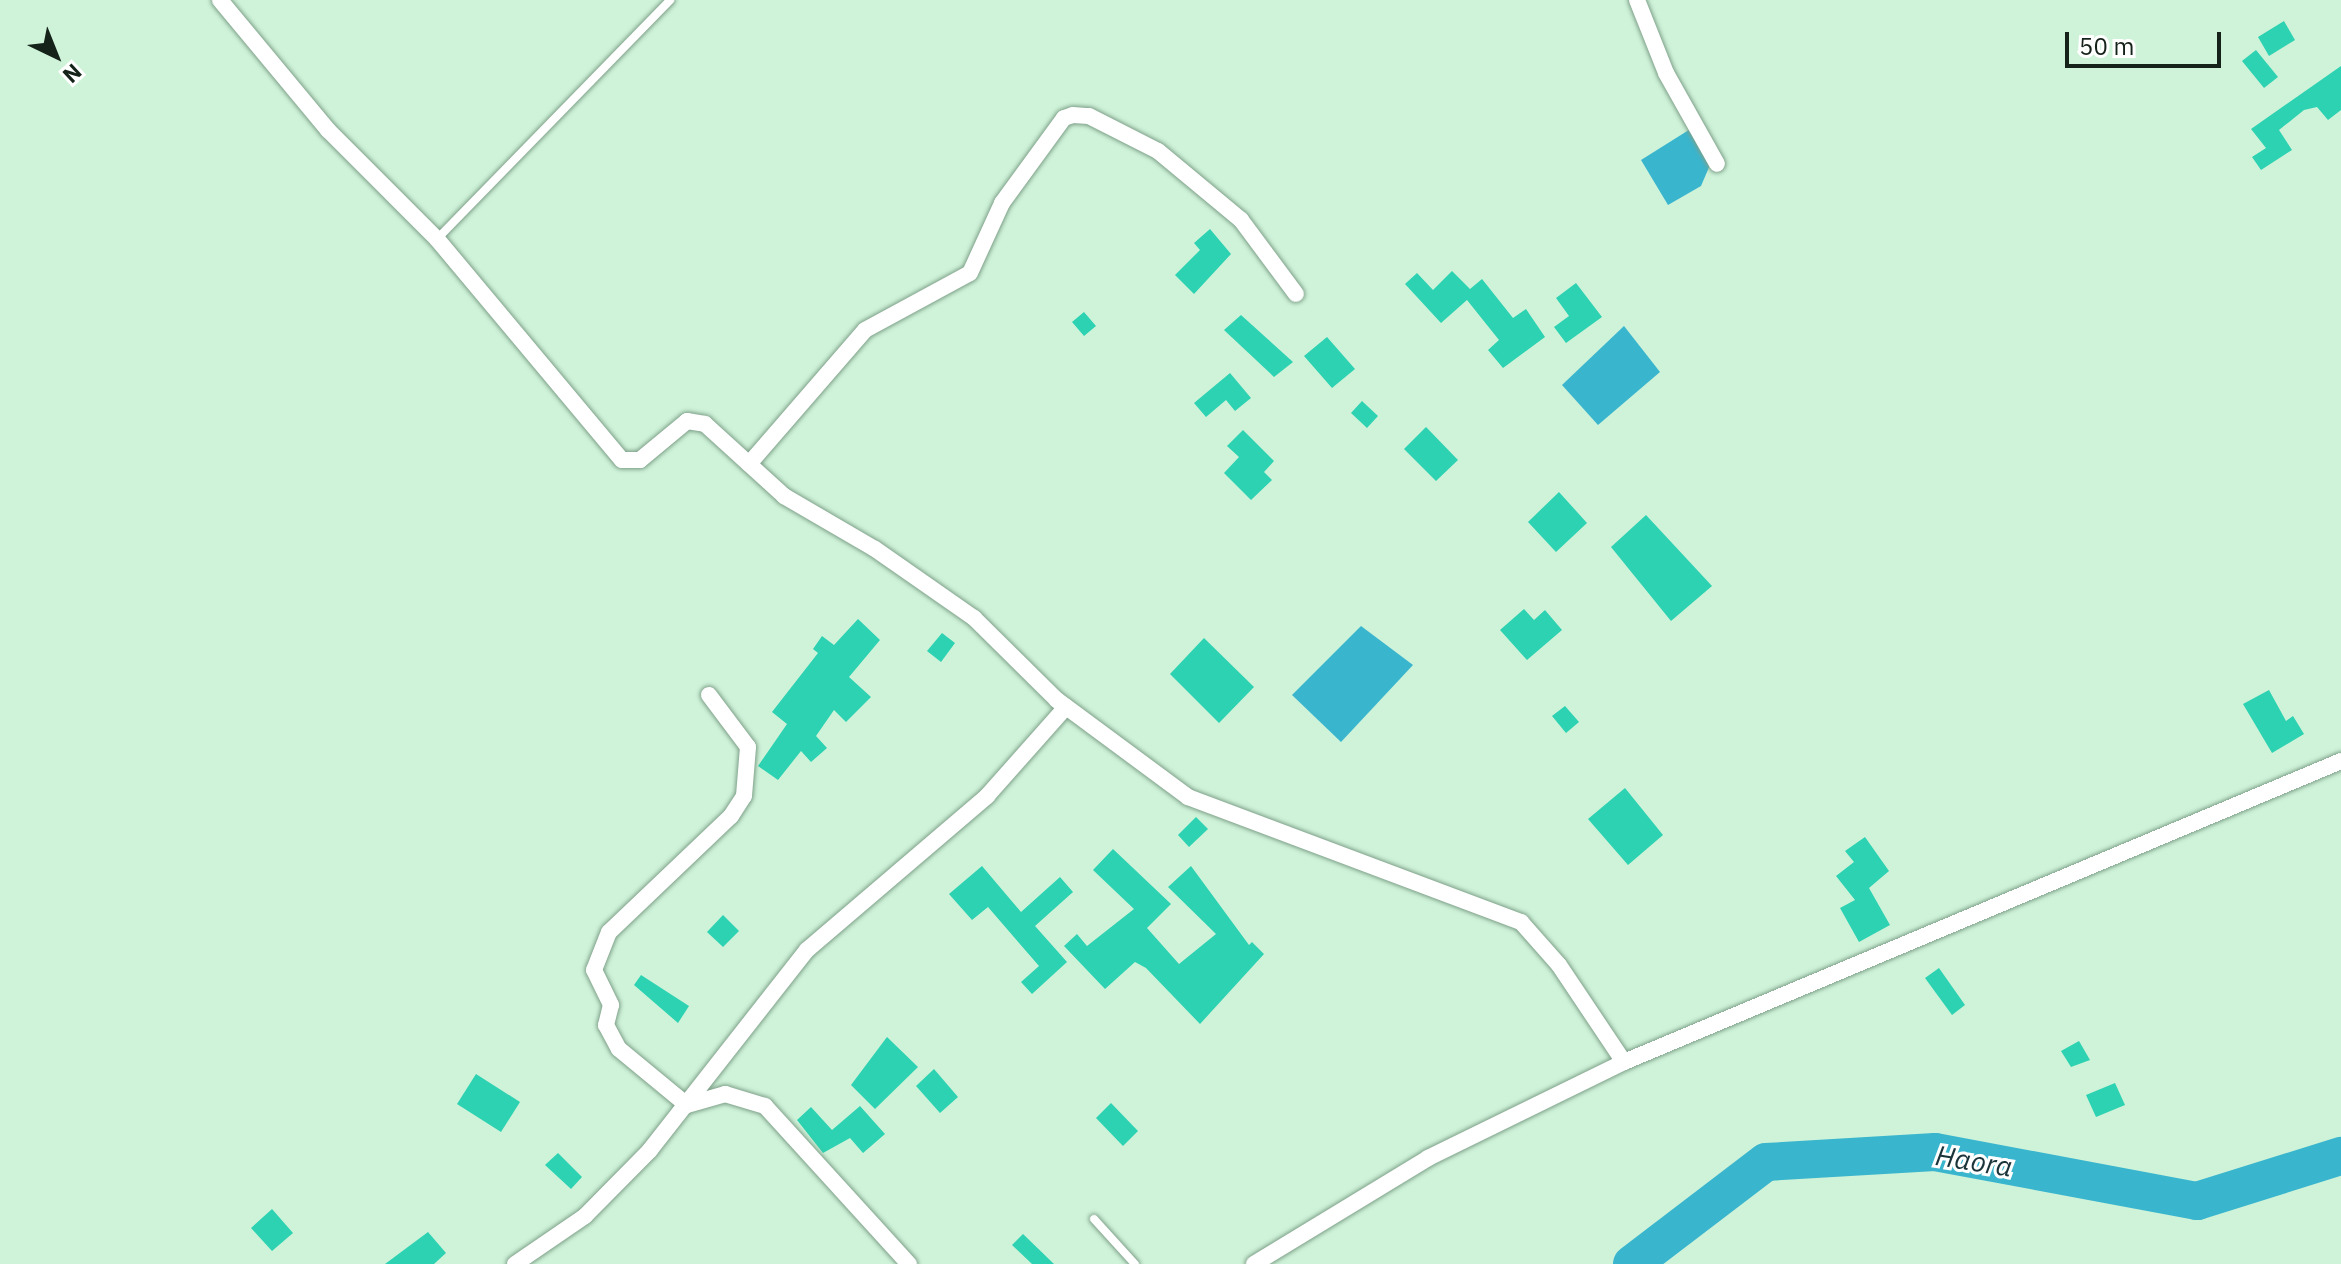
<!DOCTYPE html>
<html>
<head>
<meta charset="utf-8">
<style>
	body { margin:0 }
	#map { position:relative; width:2341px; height:1264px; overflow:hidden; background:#cff3d9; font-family:"IBM Plex Sans",sans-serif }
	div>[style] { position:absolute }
	.water>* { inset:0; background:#3ab5ce }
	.river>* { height:38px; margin:-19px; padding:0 19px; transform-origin:19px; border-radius:19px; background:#3ab5ce }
	.building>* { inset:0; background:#2cd2b1 }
	.roads { filter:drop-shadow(0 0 2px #7ea089) drop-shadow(0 0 2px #7ea089) }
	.lane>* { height:8px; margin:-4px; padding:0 4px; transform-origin:4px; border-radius:4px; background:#fff }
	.street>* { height:16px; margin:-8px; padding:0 8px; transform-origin:8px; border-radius:8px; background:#fff }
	span { translate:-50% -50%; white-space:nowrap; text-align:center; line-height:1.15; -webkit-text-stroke:6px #fff; paint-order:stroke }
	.water-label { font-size:28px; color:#1a343a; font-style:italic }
	.north { position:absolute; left:16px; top:16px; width:80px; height:80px; -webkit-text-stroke:6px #fff; paint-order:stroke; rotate:137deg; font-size:22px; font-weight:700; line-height:32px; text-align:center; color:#152219 }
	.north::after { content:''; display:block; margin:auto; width:28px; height:36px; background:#152219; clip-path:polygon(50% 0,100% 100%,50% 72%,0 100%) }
	.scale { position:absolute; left:2065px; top:32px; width:156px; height:36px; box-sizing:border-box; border:4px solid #152219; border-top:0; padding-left:10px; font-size:24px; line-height:28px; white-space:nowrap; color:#152219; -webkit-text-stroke:6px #fff; paint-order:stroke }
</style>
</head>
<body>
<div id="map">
	<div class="water">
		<i style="clip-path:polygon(1692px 128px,1710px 165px,1701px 186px,1668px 205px,1641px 160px)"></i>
		<i style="clip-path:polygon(1624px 326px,1660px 372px,1598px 425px,1562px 385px)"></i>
		<i style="clip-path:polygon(1361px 626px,1413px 665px,1341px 742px,1292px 695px)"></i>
	</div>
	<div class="river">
		<i style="left:1632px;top:1264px;width:168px;rotate:-37.3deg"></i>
		<i style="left:1766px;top:1162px;width:169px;rotate:-3.4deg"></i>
		<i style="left:1935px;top:1152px;width:267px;rotate:10.6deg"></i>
		<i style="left:2197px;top:1201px;width:151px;rotate:-17.4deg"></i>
	</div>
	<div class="building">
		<i style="clip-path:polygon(2284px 21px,2295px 40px,2269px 56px,2258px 37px)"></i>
		<i style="clip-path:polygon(2256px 50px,2278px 77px,2264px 88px,2242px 61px)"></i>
		<i style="clip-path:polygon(2341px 66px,2341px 110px,2328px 120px,2317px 107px,2304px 110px,2279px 130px,2292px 150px,2261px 170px,2252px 157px,2266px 148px,2251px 129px)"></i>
		<i style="clip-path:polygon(1210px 229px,1231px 254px,1194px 294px,1175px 275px,1200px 250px,1194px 243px)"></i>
		<i style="clip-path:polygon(1452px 271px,1470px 289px,1482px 279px,1513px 318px,1526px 309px,1545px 337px,1503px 368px,1488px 350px,1499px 340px,1467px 300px,1441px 323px,1405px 284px,1417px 273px,1433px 290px)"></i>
		<i style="clip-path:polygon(1576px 283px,1602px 317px,1566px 343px,1554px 327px,1569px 316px,1556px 298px)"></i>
		<i style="clip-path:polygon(1084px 312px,1096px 326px,1084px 336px,1072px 322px)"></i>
		<i style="clip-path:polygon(1241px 315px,1293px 362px,1274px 377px,1224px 330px)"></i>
		<i style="clip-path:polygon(1327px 337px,1355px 369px,1332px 388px,1304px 356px)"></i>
		<i style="clip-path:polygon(1230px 373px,1251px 398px,1235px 411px,1226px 400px,1206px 417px,1194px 403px)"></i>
		<i style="clip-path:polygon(1362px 401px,1378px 416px,1367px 428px,1351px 413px)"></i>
		<i style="clip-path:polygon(1426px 427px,1458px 460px,1436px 481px,1404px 449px)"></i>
		<i style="clip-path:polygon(1243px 430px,1274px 461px,1264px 472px,1272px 480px,1251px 500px,1224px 473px,1239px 457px,1227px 446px)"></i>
		<i style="clip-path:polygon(1559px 492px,1587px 523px,1556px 552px,1528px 522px)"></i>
		<i style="clip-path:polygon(1646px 515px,1712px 586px,1671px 621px,1611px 547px)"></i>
		<i style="clip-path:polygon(1524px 609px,1534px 620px,1545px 610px,1562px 630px,1527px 660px,1500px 630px)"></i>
		<i style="clip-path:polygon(858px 619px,880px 640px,849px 677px,871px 697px,846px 722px,834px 710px,816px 736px,827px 748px,811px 762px,801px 751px,778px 780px,758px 766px,787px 724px,772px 712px,818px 653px,813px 649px,822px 636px,834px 645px)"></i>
		<i style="clip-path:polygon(942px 633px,955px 643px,941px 662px,927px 651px)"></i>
		<i style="clip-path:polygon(1204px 638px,1254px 687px,1219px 723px,1170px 674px)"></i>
		<i style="clip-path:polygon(2269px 690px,2286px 721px,2293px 716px,2304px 734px,2272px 753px,2243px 704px)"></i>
		<i style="clip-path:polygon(1565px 706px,1579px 722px,1566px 733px,1552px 716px)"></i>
		<i style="clip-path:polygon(1625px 788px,1663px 835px,1628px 865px,1588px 819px)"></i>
		<i style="clip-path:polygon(1196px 817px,1208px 829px,1189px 847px,1178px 835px)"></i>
		<i style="clip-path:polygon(1865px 837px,1889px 871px,1869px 888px,1890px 925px,1859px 942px,1840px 908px,1855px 900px,1836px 876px,1854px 862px,1845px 851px)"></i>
		<i style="clip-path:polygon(1113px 849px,1171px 904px,1147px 928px,1179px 964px,1216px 934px,1168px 887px,1191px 866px,1249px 945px,1252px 942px,1264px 954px,1200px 1024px,1146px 968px,1135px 962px,1105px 989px,1064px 946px,1077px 934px,1087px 946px,1134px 909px,1093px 870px)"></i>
		<i style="clip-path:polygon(982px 866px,1021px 912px,1060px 877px,1073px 892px,1035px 926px,1067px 962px,1032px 994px,1021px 982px,1039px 966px,988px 907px,972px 920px,949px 894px)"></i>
		<i style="clip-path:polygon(723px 915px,739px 931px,723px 947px,707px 932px)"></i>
		<i style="clip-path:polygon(1939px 968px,1965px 1005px,1952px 1015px,1925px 978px)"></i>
		<i style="clip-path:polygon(641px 975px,689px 1006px,678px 1023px,634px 985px)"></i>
		<i style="clip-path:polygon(887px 1037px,918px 1067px,875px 1109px,851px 1085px)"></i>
		<i style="clip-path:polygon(2079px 1041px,2090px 1060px,2071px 1067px,2061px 1051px)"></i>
		<i style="clip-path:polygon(934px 1069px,958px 1097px,940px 1113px,916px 1086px)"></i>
		<i style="clip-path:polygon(476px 1074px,520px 1102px,501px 1132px,457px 1104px)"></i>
		<i style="clip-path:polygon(2115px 1083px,2125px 1105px,2096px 1117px,2086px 1095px)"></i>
		<i style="clip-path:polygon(1111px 1103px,1138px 1131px,1123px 1146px,1096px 1118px)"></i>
		<i style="clip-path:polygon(860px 1106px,885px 1134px,863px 1153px,850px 1138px,823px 1153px,797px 1120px,811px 1107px,832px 1130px)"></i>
		<i style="clip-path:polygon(558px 1153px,582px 1177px,571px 1189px,545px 1165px)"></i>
		<i style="clip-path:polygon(272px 1209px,293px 1233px,272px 1251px,251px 1228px)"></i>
		<i style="clip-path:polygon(428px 1232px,446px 1253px,434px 1264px,385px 1264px)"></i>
		<i style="clip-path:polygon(1023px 1234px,1054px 1264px,1032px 1264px,1012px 1245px)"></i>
	</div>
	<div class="roads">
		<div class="lane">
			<i style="left:437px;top:239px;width:334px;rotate:-45.7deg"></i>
			<i style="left:1094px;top:1219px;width:61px;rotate:47.7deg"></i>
		</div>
		<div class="street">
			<i style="left:220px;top:0;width:169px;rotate:50.3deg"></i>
			<i style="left:328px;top:130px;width:154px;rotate:45deg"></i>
			<i style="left:437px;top:239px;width:288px;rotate:50.1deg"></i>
			<i style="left:622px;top:460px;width:18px"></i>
			<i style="left:640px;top:460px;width:61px;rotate:-39.7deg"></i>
			<i style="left:687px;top:421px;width:18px;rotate:9deg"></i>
			<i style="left:705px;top:424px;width:107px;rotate:42.3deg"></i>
			<i style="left:784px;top:496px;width:105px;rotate:30.2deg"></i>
			<i style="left:875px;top:549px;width:121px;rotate:34.9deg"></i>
			<i style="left:974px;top:618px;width:117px;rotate:44.7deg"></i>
			<i style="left:1057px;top:700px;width:163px;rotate:36.5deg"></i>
			<i style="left:1188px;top:797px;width:356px;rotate:20.6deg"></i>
			<i style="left:1521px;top:922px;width:57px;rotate:48.5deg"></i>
			<i style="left:1559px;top:965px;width:117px;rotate:56.2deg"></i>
			<i style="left:1637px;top:0;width:79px;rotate:68.3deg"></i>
			<i style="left:1666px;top:73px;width:104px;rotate:60.7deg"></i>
			<i style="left:749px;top:464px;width:177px;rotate:-49.1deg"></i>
			<i style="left:865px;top:330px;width:119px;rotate:-28.5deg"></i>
			<i style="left:970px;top:273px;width:77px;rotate:-65.4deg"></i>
			<i style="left:1002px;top:203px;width:105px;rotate:-53.9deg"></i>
			<i style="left:1064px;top:118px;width:9px;rotate:-18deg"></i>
			<i style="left:1073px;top:115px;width:16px;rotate:4deg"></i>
			<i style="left:1089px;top:116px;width:77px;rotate:26.9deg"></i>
			<i style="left:1158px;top:151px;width:108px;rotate:39.7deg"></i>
			<i style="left:1241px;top:220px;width:92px;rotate:53.4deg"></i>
			<i style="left:709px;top:695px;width:65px;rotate:53.1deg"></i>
			<i style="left:748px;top:747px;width:49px;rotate:94.7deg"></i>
			<i style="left:744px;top:796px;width:24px;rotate:123deg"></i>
			<i style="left:731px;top:816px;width:168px;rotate:136.4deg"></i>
			<i style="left:609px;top:932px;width:41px;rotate:111.5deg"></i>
			<i style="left:594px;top:970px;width:39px;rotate:64deg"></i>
			<i style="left:611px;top:1005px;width:21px;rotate:104deg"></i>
			<i style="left:606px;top:1025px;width:27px;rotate:62deg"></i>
			<i style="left:619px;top:1049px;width:88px;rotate:39.5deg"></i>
			<i style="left:687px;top:1105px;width:40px;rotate:-16deg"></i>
			<i style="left:725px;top:1094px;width:42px;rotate:16.7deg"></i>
			<i style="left:765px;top:1106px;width:214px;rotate:47.7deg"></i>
			<i style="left:515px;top:1264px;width:85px;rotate:-34.4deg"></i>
			<i style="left:585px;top:1216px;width:93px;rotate:-45.4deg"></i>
			<i style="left:650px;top:1150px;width:254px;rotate:-51.9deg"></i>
			<i style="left:807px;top:950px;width:237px;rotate:-40.5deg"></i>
			<i style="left:987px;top:796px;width:119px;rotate:-48.4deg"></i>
			<i style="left:1254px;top:1264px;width:204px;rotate:-31.3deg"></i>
			<i style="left:1428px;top:1158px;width:218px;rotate:-26.1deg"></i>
			<i style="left:1624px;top:1062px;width:778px;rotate:-22.77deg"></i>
		</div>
	</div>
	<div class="water-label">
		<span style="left:1974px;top:1161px;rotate:9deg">Haora</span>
	</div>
	<div class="north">N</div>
	<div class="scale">50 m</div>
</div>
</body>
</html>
